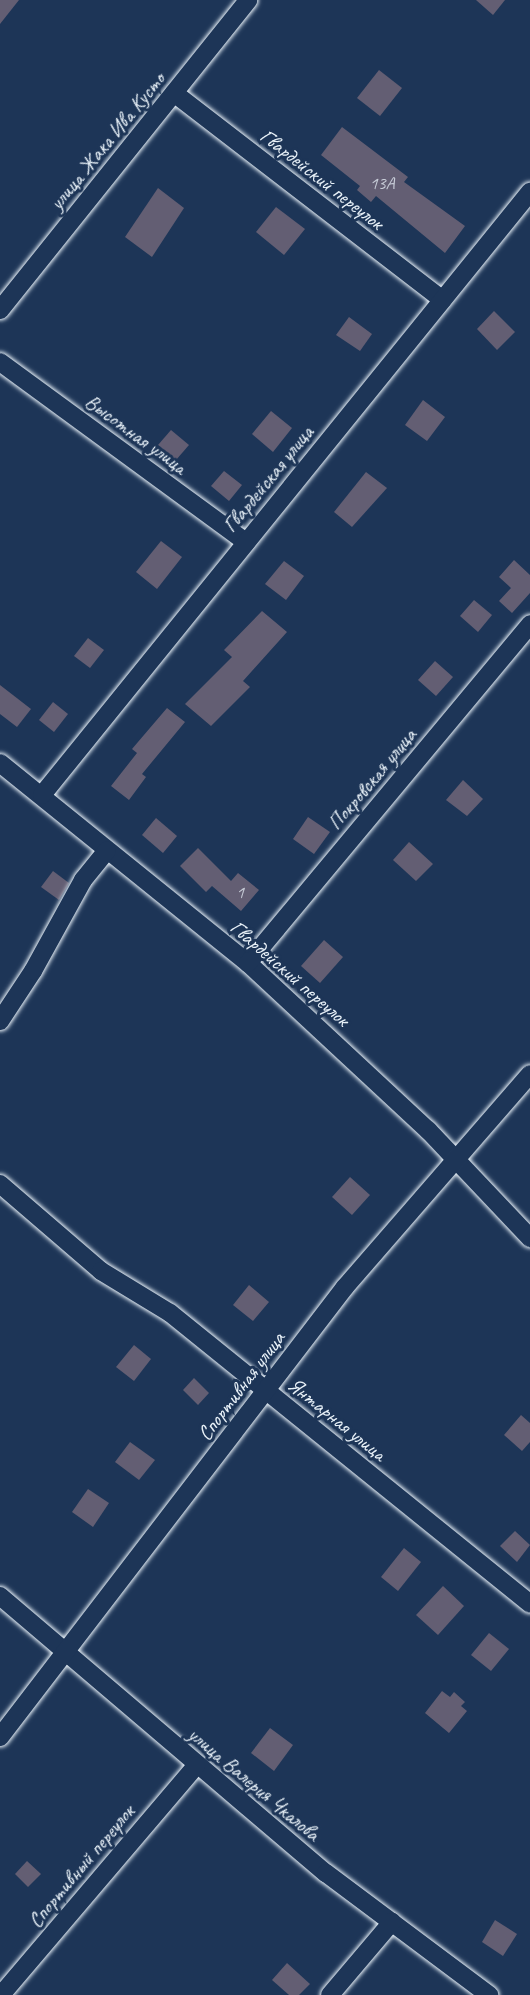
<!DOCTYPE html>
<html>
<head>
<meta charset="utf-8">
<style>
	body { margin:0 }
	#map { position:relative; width:530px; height:1995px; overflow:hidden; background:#1d3557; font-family:Caveat,sans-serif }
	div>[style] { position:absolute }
	.building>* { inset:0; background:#635e73 }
	.roads { filter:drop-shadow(0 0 2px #e8f1f8) drop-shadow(0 0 2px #e8f1f8) }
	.minor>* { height:18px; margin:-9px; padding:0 9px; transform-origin:9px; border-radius:9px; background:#1d3557 }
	span { translate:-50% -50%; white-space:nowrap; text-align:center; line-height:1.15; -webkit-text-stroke:6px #1d3557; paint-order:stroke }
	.number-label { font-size:18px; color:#c7ccd7 }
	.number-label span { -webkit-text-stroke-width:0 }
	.street-label { font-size:21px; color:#e8f1f8 }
</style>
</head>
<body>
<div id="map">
	<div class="building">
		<i style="clip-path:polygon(0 0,19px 0,0 24px)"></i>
		<i style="clip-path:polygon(476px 0,505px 0,493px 15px)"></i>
		<i style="clip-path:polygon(379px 70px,402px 88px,380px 116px,357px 98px)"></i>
		<i style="clip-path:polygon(342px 127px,408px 177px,404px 182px,465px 226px,445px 253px,376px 196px,371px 202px,357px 190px,360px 186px,321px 155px)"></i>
		<i style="clip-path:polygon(158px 188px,184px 208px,152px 257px,125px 237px)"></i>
		<i style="clip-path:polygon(276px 207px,305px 229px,284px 255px,256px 232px)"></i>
		<i style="clip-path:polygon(494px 311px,515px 332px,497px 350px,477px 329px)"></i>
		<i style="clip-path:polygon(349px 317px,372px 334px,360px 351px,336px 335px)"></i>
		<i style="clip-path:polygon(423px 400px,445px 417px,427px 441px,405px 425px)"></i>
		<i style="clip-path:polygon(271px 411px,292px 428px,273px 452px,252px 434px)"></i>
		<i style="clip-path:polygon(171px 430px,189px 445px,176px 460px,158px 445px)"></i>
		<i style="clip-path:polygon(224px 471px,242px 485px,229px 501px,211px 486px)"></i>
		<i style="clip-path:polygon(366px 472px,387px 488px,352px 527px,334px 512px)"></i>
		<i style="clip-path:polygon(161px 541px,182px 557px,157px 589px,136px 572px)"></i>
		<i style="clip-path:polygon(514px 560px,530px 575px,530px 593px,512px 613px,499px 601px,511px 588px,499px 577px)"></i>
		<i style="clip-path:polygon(284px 561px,304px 576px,286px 600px,265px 584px)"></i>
		<i style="clip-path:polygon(474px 600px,492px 615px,478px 632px,460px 616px)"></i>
		<i style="clip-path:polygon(262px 611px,287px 632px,243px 681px,250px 687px,211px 726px,185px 704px,232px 657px,224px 650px)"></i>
		<i style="clip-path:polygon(88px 638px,104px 650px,90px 668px,74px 656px)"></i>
		<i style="clip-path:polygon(435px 661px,453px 677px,436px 696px,418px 680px)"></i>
		<i style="clip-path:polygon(0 685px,31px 709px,17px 727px,0 714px)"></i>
		<i style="clip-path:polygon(53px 702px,68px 714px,54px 732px,39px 720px)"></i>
		<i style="clip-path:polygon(167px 708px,185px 722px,142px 774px,146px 777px,129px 800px,111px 786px,137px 753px,132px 749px)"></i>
		<i style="clip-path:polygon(463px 780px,483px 799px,467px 816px,446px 800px)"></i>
		<i style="clip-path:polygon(308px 817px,330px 832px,314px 854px,293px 839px)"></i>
		<i style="clip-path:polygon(156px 818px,177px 836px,163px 853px,142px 835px)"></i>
		<i style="clip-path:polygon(409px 842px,433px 864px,416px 881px,393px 860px)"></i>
		<i style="clip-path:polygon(198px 848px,231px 881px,238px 873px,259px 890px,241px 911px,212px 886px,206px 892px,180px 866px)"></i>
		<i style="clip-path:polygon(53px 871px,69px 883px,59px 900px,41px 887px)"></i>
		<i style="clip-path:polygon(324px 940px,343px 957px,320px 983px,301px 966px)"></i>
		<i style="clip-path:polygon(350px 1177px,370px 1195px,352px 1215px,332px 1197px)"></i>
		<i style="clip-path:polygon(249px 1285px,269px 1302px,253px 1321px,233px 1305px)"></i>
		<i style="clip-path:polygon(134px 1345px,151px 1359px,134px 1381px,116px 1367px)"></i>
		<i style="clip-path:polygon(194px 1378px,209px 1393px,198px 1405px,183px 1390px)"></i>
		<i style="clip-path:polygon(521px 1415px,530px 1423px,530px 1442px,522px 1451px,504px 1435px)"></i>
		<i style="clip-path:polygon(130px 1442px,155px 1460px,139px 1480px,115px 1462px)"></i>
		<i style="clip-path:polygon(88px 1489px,109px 1503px,93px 1527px,72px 1512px)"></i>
		<i style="clip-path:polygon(515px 1531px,530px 1545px,517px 1562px,500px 1546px)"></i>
		<i style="clip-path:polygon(404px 1548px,421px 1562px,398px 1591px,381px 1577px)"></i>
		<i style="clip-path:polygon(443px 1586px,464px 1606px,438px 1635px,416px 1615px)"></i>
		<i style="clip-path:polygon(489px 1633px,509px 1649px,491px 1671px,471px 1655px)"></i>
		<i style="clip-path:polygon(442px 1691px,450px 1697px,454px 1692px,465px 1702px,461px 1706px,467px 1711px,449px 1733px,425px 1713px)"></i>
		<i style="clip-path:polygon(270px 1728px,293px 1745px,274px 1771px,251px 1753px)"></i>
		<i style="clip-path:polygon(27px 1861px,41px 1874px,28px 1887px,15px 1874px)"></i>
		<i style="clip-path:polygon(495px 1920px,517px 1934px,503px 1956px,482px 1942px)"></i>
		<i style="clip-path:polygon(287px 1963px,310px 1984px,299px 1995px,289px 1995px,272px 1980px)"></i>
	</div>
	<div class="roads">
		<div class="minor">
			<i style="left:174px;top:93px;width:339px;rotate:37.6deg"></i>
			<i style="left:0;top:310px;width:397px;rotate:-51.3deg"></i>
			<i style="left:0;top:362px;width:305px;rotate:36.2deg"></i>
			<i style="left:0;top:763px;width:319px;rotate:38.9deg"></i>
			<i style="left:248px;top:963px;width:246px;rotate:42.9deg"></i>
			<i style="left:428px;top:1130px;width:149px;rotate:46.6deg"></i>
			<i style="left:42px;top:795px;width:776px;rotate:-51.02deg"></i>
			<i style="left:248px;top:963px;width:441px;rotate:-50.2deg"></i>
			<i style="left:0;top:1021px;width:60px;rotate:-56.6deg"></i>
			<i style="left:33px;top:971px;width:104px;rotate:-61.2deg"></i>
			<i style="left:83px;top:880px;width:38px;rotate:-51deg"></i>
			<i style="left:0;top:1184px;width:133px;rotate:40.7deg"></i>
			<i style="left:101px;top:1271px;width:81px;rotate:31.3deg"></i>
			<i style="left:170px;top:1313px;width:463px;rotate:38.9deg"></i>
			<i style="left:0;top:1596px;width:428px;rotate:40.4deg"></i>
			<i style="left:326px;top:1873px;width:204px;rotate:36.8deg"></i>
			<i style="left:0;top:1737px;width:567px;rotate:-52.52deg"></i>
			<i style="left:345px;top:1287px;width:282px;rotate:-49deg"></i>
			<i style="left:1px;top:1995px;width:301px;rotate:-49.6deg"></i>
			<i style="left:330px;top:1995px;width:96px;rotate:-49.7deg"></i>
		</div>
	</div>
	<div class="number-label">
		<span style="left:382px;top:183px">13А</span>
		<span style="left:240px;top:892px">1</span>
	</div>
	<div class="street-label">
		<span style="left:107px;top:141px;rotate:-51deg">улица Жака Ива Кусто</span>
		<span style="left:322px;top:179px;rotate:38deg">Гвардейский переулок</span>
		<span style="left:136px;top:434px;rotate:36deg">Высотная улица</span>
		<span style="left:268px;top:479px;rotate:-51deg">Гвардейская улица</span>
		<span style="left:372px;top:779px;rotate:-50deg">Покровская улица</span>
		<span style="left:290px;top:973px;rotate:41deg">Гвардейский переулок</span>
		<span style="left:241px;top:1386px;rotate:-53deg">Спортивная улица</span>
		<span style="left:337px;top:1419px;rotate:39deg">Янтарная улица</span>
		<span style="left:254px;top:1784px;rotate:40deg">улица Валерия Чкалова</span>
		<span style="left:81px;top:1866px;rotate:-50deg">Спортивный переулок</span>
	</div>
</div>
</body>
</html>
